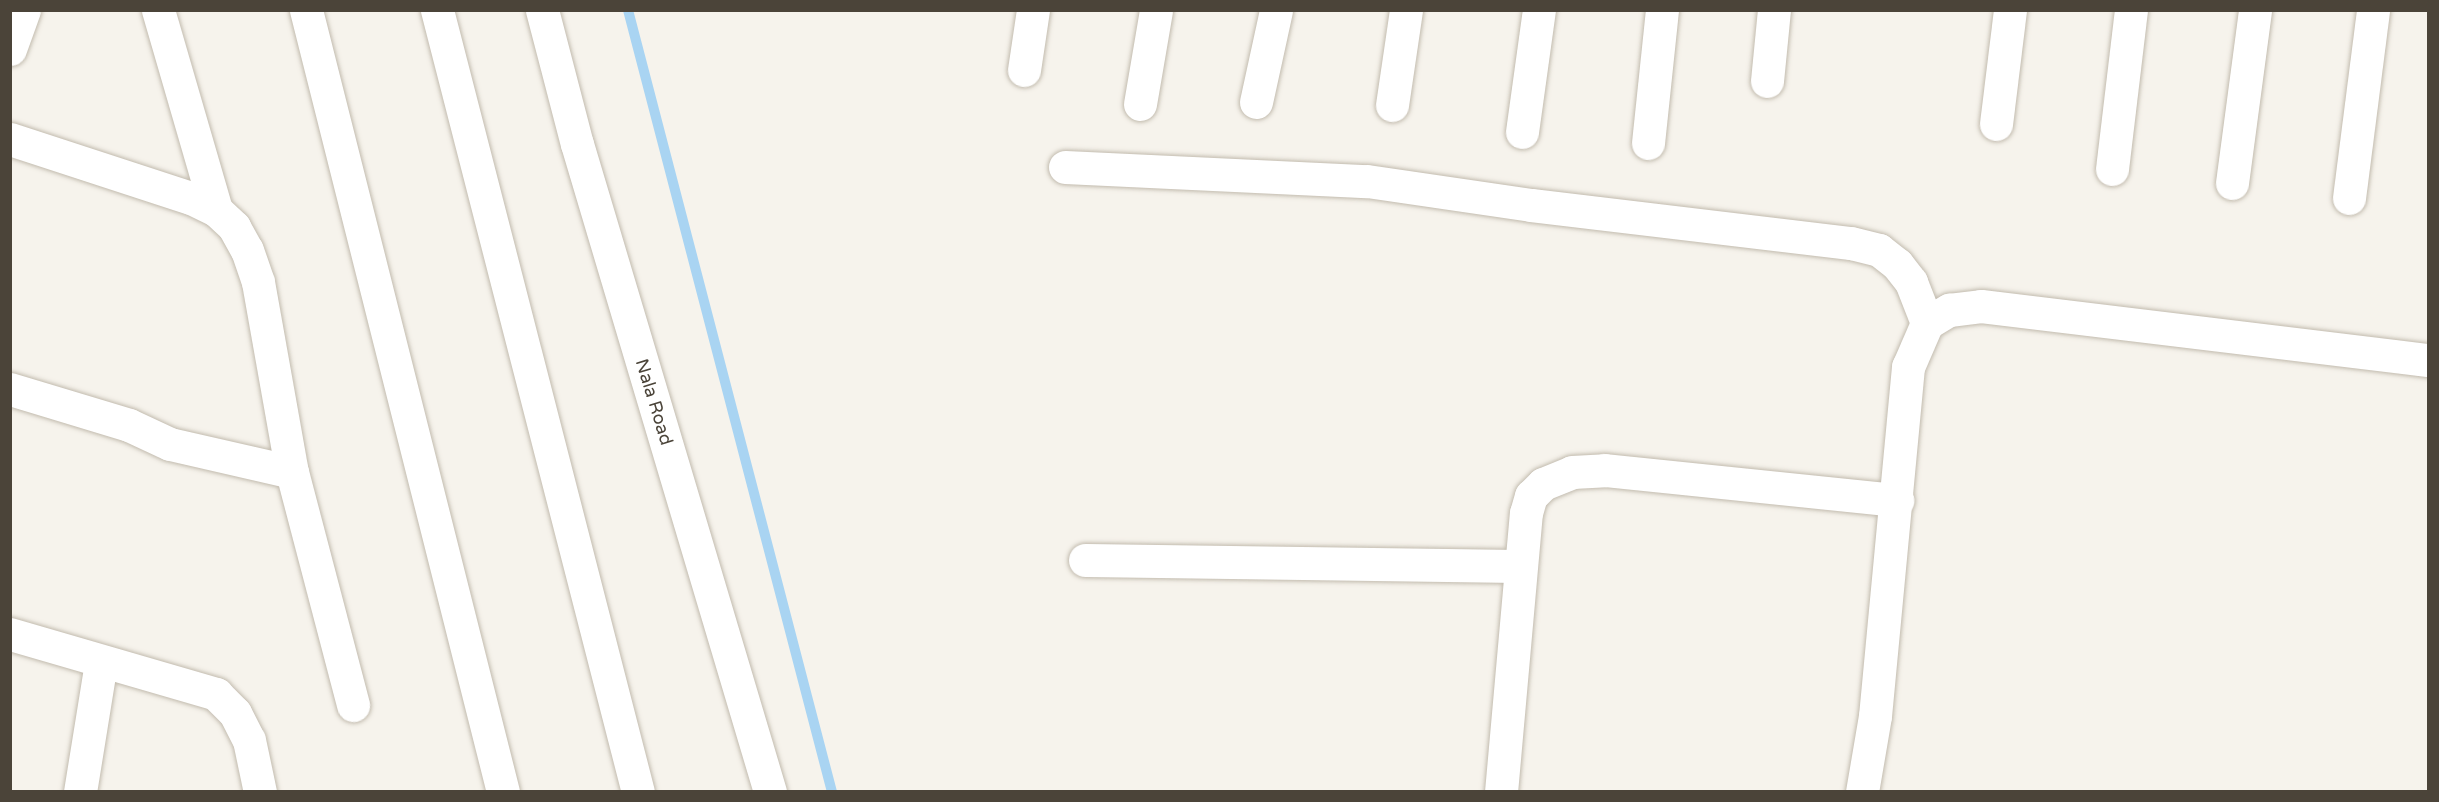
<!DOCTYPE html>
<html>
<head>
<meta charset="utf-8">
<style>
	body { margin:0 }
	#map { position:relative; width:2439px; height:802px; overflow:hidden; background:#f6f3ec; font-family:"Varela Round",sans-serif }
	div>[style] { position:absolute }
	.stream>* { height:10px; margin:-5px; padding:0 5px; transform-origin:5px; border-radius:5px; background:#a9d4f2 }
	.roads { filter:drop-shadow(0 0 2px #c2bbae) drop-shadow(0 0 2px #c2bbae) }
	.minor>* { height:33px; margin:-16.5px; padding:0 16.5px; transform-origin:16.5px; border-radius:16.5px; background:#fff }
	span { translate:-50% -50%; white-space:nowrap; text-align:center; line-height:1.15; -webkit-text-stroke:6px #fff; paint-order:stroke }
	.street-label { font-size:18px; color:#4b4439 }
	.frame { position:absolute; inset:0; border:12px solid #4b4439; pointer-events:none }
</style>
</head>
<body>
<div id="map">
	<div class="stream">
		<i style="left:628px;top:10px;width:808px;rotate:75.38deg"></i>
	</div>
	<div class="roads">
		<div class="minor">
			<i style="left:158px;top:10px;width:208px;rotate:73.8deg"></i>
			<i style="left:306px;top:10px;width:806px;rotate:75.86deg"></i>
			<i style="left:437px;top:10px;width:807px;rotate:75.59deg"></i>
			<i style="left:542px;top:10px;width:138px;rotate:75.4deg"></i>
			<i style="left:577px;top:144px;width:676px;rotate:73.41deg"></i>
			<i style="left:10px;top:49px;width:41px;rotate:-70.3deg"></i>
			<i style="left:1024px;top:70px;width:61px;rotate:-81.5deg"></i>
			<i style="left:1767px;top:81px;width:71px;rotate:-84.4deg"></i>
			<i style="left:1256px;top:102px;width:94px;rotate:-77.7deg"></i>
			<i style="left:1140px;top:104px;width:95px;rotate:-80.3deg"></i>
			<i style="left:1392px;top:105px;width:96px;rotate:-81.6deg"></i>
			<i style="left:1996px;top:124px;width:115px;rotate:-83deg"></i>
			<i style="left:1522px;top:132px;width:123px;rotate:-82.1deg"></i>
			<i style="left:10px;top:139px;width:190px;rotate:18.1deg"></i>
			<i style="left:191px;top:198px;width:28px;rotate:26deg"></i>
			<i style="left:216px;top:210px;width:25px;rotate:43deg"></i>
			<i style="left:234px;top:227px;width:26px;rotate:61deg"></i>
			<i style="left:247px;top:250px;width:34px;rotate:71deg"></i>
			<i style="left:258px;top:282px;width:193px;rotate:79.9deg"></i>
			<i style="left:292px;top:472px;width:241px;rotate:75.3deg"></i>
			<i style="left:1648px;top:143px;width:134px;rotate:-84deg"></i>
			<i style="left:1065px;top:167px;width:302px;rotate:2.7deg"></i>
			<i style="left:1367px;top:181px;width:166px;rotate:8.3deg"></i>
			<i style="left:1531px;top:205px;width:322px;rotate:6.8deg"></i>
			<i style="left:1851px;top:243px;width:29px;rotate:14deg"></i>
			<i style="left:1879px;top:250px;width:23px;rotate:38deg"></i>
			<i style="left:1897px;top:264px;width:23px;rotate:52deg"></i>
			<i style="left:1911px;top:282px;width:44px;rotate:68.7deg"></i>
			<i style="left:2112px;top:169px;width:160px;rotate:-83.2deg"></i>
			<i style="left:2232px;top:183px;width:175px;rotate:-82.4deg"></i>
			<i style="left:2349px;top:198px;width:190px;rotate:-82.7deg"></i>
			<i style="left:10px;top:389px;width:124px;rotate:16.8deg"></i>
			<i style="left:129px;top:425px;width:45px;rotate:24.9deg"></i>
			<i style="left:170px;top:444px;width:125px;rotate:12.9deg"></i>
			<i style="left:1085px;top:560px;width:434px;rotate:0.8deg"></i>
			<i style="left:10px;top:634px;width:215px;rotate:16.2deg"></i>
			<i style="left:216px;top:694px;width:27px;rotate:45deg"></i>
			<i style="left:235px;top:713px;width:30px;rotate:63deg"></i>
			<i style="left:249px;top:740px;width:53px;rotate:78.1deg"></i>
			<i style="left:80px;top:792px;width:132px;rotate:-80.8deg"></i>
			<i style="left:1501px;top:792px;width:280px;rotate:-84.9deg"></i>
			<i style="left:1526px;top:513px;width:18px;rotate:-74deg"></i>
			<i style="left:1531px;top:496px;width:17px;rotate:-45deg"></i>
			<i style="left:1543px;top:484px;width:31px;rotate:-22deg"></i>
			<i style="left:1572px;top:472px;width:33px;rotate:-3deg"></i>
			<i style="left:1605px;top:470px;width:294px;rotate:5.9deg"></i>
			<i style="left:1862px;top:792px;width:77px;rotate:-80.3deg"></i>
			<i style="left:1875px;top:716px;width:351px;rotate:-84.6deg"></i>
			<i style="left:1908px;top:367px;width:48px;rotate:-66.6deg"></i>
			<i style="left:1927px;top:323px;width:26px;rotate:-31deg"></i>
			<i style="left:1949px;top:310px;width:32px;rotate:-7deg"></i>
			<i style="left:1981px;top:306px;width:450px;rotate:6.9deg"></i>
		</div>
	</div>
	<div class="street-label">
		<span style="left:654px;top:402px;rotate:73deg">Nala Road</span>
	</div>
	<div class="frame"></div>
</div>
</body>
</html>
